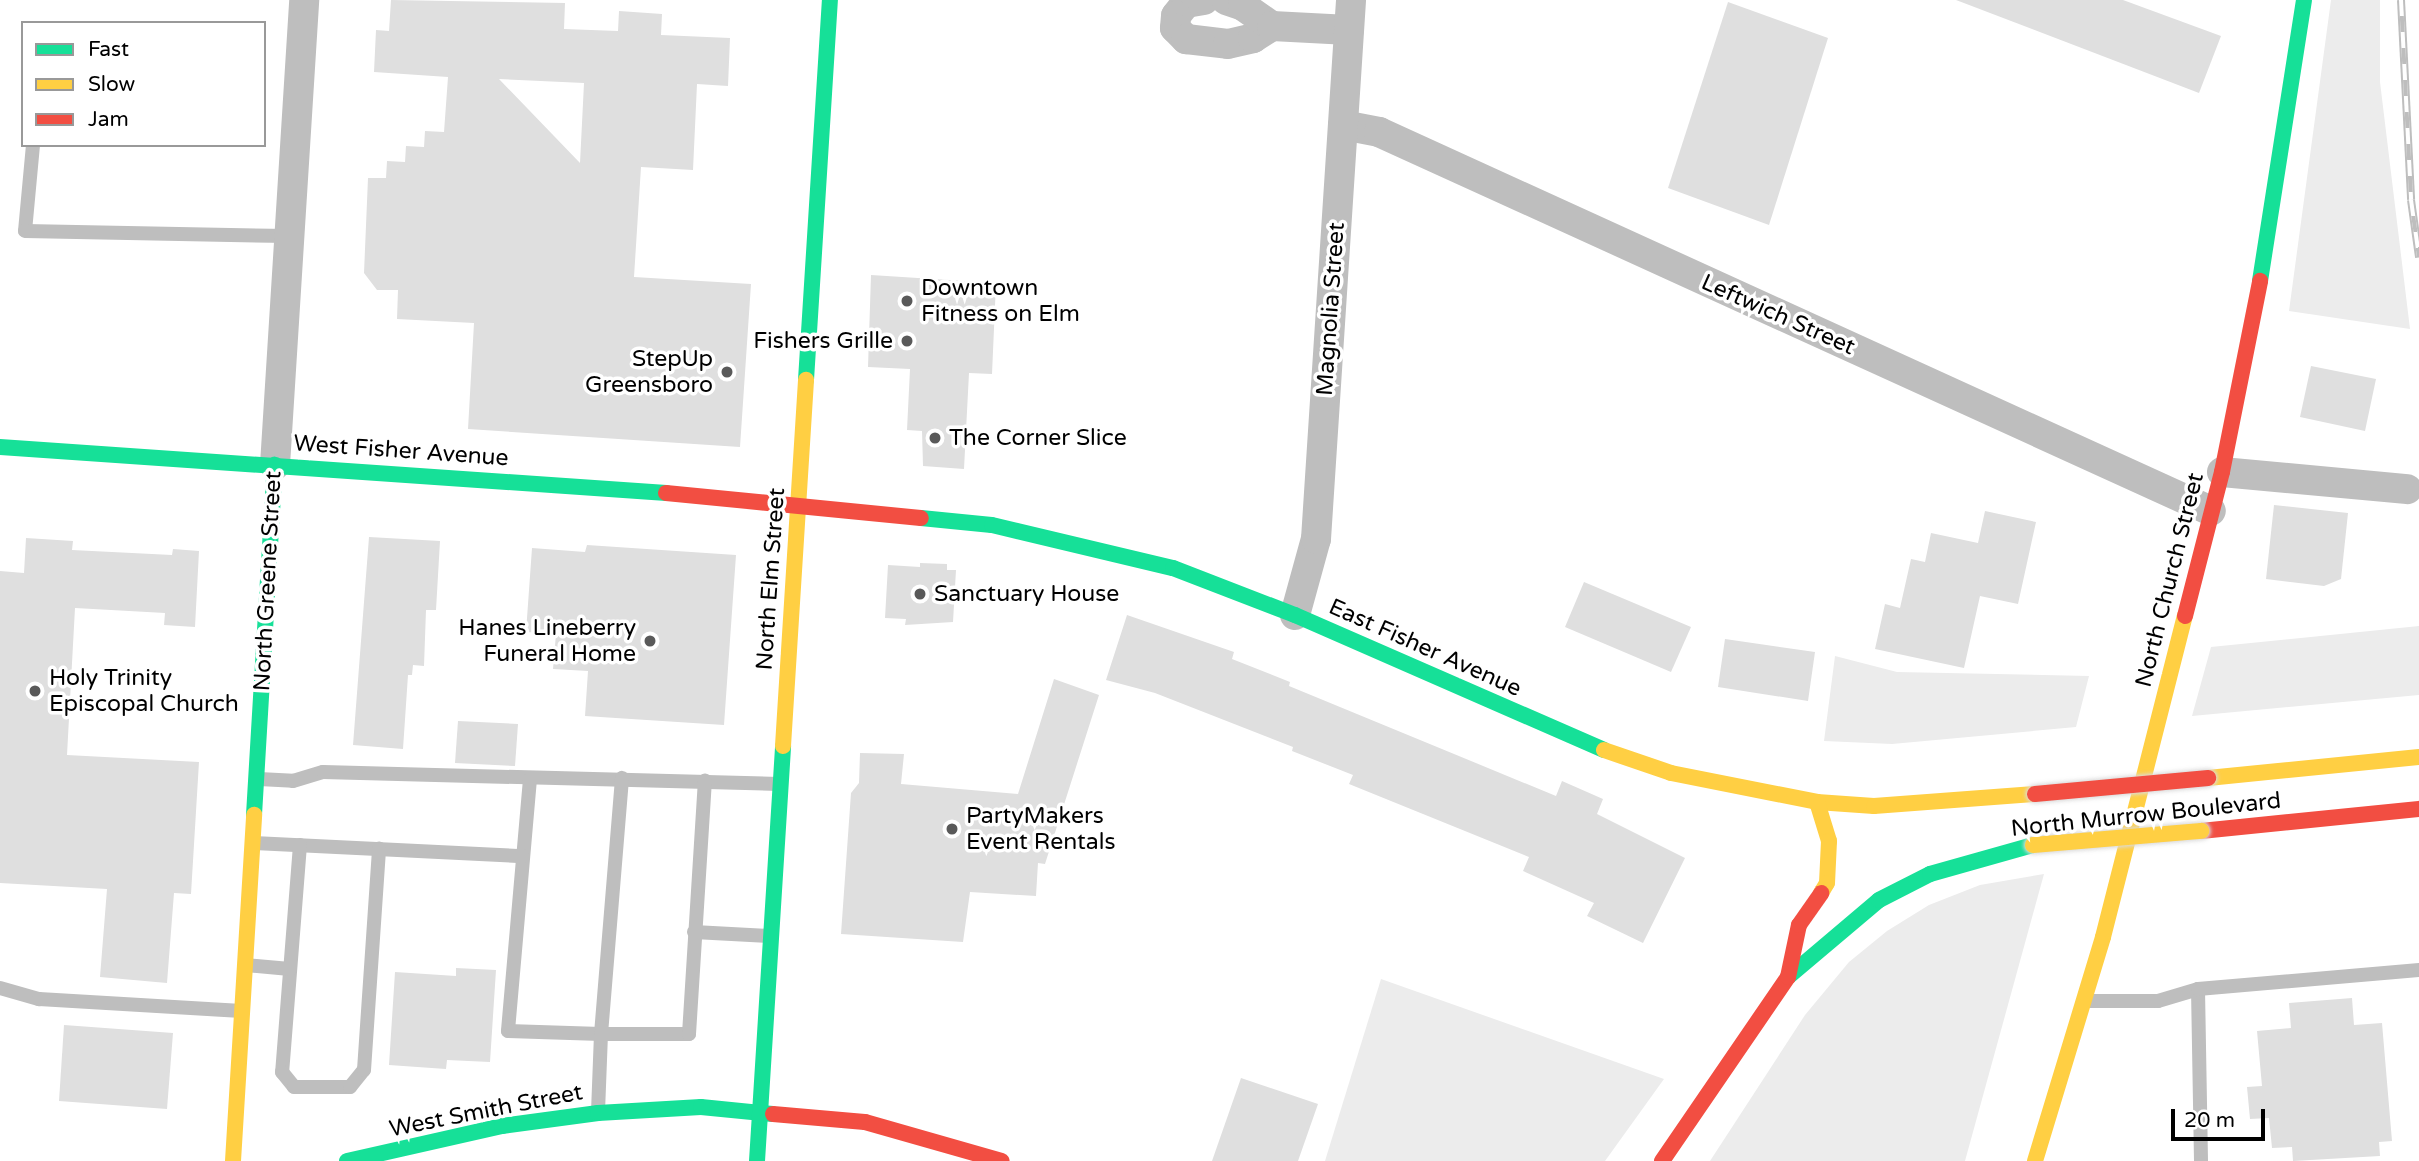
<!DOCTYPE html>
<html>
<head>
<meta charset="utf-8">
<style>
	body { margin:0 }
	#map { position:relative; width:2419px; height:1161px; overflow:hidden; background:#fff; font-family:"Varela Round",sans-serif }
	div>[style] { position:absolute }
	.green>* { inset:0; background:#ececec }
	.building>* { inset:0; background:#dfdfdf }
	.lane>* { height:14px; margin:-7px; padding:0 7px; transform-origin:7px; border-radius:7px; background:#bebebe }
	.street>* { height:30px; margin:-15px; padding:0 15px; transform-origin:15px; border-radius:15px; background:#bebebe }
	.fast>* { height:16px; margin:-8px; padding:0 8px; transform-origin:8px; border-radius:8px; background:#16e098 }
	.slow>* { height:16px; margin:-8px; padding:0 8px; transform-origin:8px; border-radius:8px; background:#ffcf43 }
	.jam>* { height:16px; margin:-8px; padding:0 8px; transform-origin:8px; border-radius:8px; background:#f24e42 }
	.rail>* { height:8px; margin-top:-4px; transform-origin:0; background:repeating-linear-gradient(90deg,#fff 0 16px,#bebebe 0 32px); box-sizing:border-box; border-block:2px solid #bebebe }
	.bridges { filter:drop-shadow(0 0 2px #dbdbdb) drop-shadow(0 0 2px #dbdbdb) }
	.slow-bridge>* { height:16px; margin:-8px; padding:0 8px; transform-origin:8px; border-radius:8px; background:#ffcf43 }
	.jam-bridge>* { height:16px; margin:-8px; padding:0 8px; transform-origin:8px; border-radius:8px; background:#f24e42 }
	.dots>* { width:19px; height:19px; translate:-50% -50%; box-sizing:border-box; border:4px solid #fff; border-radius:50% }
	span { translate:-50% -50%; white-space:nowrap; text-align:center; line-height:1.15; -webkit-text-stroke:7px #fff; paint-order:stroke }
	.poi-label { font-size:23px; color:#000 }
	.left { translate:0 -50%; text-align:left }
	.right { translate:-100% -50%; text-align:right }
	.street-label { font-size:23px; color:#000 }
	.legend { position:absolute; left:21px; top:21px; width:245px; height:126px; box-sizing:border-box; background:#fff; border:2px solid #999; margin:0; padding:9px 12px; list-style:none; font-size:21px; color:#000 }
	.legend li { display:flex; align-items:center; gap:14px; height:35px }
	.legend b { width:35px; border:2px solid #999 }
	.scale { position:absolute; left:2171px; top:1109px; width:94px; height:32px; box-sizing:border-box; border:4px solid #000; border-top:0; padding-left:9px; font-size:21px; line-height:24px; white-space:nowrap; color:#000; -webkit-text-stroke:5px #fff; paint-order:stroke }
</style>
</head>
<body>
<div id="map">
	<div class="green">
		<i style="clip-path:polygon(2331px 0,2380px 0,2380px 82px,2410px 329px,2289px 311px)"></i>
		<i style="clip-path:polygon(2419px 626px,2419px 695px,2192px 716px,2211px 647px)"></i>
		<i style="clip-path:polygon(1835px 656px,1897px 672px,2089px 676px,2076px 727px,1892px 744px,1824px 741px)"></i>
		<i style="clip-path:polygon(2044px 874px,1965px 1161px,1710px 1161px,1805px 1015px,1849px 962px,1887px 931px,1929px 905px,1980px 885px)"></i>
		<i style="clip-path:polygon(1381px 979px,1664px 1079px,1605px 1161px,1325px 1161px)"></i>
	</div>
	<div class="building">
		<i style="clip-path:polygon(evenodd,391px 0,565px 3px,564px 29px,618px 31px,619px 11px,662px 14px,661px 35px,730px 38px,728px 86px,697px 84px,693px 170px,641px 167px,634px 277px,751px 284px,740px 447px,468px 429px,474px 323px,397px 319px,398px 290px,377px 290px,364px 273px,368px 178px,386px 178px,387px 161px,405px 162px,406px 146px,424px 147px,425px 131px,444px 132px,448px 77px,374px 72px,376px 30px,389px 31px,391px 0,499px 79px,584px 83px,580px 163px,499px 79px)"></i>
		<i style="clip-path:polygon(1956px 0,2123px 0,2221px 36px,2199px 93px)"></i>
		<i style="clip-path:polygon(1728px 2px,1828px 38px,1769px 225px,1668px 188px)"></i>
		<i style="clip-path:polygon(871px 275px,996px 283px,992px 374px,969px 373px,964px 469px,923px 466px,922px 431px,907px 430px,910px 369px,868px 367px)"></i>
		<i style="clip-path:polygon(2311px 366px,2376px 379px,2365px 431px,2300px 417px)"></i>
		<i style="clip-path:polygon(2274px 505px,2348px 513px,2341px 579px,2324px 586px,2266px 579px)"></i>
		<i style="clip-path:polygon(1985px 511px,2036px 522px,2018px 604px,1980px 596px,1964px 668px,1875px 649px,1885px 604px,1900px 608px,1911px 559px,1925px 562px,1931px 533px,1978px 543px)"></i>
		<i style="clip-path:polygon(369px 537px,440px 541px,436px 610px,426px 610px,424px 666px,413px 665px,412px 675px,408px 675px,403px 749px,353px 745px)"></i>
		<i style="clip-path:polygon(26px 538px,73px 541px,72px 550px,172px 555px,173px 549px,199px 551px,195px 627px,164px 625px,165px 613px,75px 608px,67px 755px,199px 762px,191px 894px,174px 893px,167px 983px,100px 977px,107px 889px,0 883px,0 571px,24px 573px)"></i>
		<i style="clip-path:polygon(587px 545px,736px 555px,724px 725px,585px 716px,588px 671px,553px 669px,556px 634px,526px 632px,532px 548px,585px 552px)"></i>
		<i style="clip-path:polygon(920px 563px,947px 564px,947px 570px,956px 570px,953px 622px,905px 625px,906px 619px,885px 618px,888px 565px,920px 567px)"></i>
		<i style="clip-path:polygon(1584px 582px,1691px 627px,1671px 672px,1565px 627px)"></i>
		<i style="clip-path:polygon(1127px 615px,1234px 652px,1232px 659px,1290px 682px,1289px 686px,1556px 796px,1562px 781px,1603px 799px,1597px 814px,1685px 858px,1643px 943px,1587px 916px,1594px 903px,1523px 871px,1529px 857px,1349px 784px,1353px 775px,1292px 751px,1293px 747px,1155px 693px,1106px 680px)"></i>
		<i style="clip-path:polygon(1725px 639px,1815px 652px,1808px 701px,1718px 687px)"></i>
		<i style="clip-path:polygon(1054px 679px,1099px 695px,1045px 864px,1038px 863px,1036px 896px,970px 892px,963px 942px,841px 934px,851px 793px,859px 783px,860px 753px,904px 754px,901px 784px,1018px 794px)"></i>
		<i style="clip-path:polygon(458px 721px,518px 724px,515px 766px,455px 763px)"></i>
		<i style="clip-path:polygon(456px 968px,496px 970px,490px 1062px,447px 1060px,446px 1069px,389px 1065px,395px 972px,456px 976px)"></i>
		<i style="clip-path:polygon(2352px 998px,2354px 1025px,2382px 1023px,2392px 1141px,2379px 1142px,2380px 1156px,2293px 1161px,2292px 1147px,2272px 1148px,2269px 1118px,2250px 1119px,2247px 1087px,2262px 1086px,2257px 1031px,2291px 1028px,2289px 1003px)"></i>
		<i style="clip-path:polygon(64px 1025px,173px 1033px,167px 1109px,59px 1101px)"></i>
		<i style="clip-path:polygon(1241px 1078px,1318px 1104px,1298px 1161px,1212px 1161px)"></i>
	</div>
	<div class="lane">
		<i style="left:33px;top:145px;width:86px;rotate:95.3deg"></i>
		<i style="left:25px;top:231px;width:264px;rotate:1.1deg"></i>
		<i style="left:259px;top:779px;width:34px;rotate:3deg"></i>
		<i style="left:293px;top:781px;width:31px;rotate:-17deg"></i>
		<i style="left:323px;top:772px;width:456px;rotate:1.5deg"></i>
		<i style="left:530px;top:779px;width:253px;rotate:95deg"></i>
		<i style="left:508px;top:1031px;width:93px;rotate:1.8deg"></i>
		<i style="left:601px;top:1034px;width:257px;rotate:-85.3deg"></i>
		<i style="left:253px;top:843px;width:270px;rotate:2.8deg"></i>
		<i style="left:300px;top:845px;width:228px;rotate:94.5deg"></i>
		<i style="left:282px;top:1072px;width:19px;rotate:51deg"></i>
		<i style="left:294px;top:1087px;width:56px"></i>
		<i style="left:350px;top:1087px;width:22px;rotate:-51deg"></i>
		<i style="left:364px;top:1070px;width:222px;rotate:-86.1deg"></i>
		<i style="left:694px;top:932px;width:76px;rotate:3deg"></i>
		<i style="left:246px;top:965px;width:44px;rotate:5.2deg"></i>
		<i style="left:0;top:988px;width:41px;rotate:15.8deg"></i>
		<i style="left:39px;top:999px;width:203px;rotate:3.4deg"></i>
		<i style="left:2198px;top:989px;width:172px;rotate:89deg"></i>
		<i style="left:2087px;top:1001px;width:71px"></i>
		<i style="left:2158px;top:1001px;width:42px;rotate:-16.7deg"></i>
		<i style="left:2198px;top:989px;width:222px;rotate:-4.9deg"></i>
		<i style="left:598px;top:1112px;width:78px;rotate:-87.8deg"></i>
		<i style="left:601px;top:1034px;width:88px"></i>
		<i style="left:689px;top:1034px;width:254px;rotate:-86.4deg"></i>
	</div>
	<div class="street">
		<i style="left:1204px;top:0;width:18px;rotate:171deg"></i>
		<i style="left:1186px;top:3px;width:16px;rotate:128deg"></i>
		<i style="left:1176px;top:16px;width:12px;rotate:95deg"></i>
		<i style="left:1175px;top:28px;width:16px;rotate:45deg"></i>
		<i style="left:1186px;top:39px;width:42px;rotate:6.8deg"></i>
		<i style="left:1228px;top:44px;width:26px;rotate:-13deg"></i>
		<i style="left:1253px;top:38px;width:22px;rotate:-32deg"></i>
		<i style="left:1226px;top:0;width:18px;rotate:19deg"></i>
		<i style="left:1243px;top:6px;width:35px;rotate:35deg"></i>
		<i style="left:1272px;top:26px;width:77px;rotate:3deg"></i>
		<i style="left:1343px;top:125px;width:37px;rotate:11deg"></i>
		<i style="left:1379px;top:132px;width:914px;rotate:24.49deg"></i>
		<i style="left:275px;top:465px;width:466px;rotate:-86.4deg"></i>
		<i style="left:2222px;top:472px;width:186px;rotate:5.3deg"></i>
		<i style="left:1295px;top:615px;width:79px;rotate:-74.6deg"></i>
		<i style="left:1316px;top:539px;width:540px;rotate:-86.28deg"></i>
	</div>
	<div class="fast">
		<i style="left:2260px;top:281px;width:284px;rotate:-81.1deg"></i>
		<i style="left:806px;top:380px;width:381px;rotate:-86.4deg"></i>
		<i style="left:0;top:447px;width:668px;rotate:3.95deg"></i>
		<i style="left:921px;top:518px;width:71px;rotate:5.6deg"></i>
		<i style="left:992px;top:525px;width:186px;rotate:13.4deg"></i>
		<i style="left:1173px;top:568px;width:131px;rotate:21.1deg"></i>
		<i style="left:1295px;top:615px;width:337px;rotate:23.6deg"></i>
		<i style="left:254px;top:815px;width:351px;rotate:-86.6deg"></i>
		<i style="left:1788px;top:977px;width:119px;rotate:-40.2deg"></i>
		<i style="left:1879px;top:900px;width:57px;rotate:-27deg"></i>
		<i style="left:1930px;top:874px;width:107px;rotate:-15.7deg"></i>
		<i style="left:347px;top:1161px;width:159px;rotate:-12.7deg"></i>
		<i style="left:502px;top:1126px;width:97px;rotate:-7.7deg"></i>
		<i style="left:598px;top:1113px;width:103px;rotate:-3.3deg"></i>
		<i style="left:701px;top:1107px;width:72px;rotate:5.6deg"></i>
		<i style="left:757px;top:1161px;width:416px;rotate:-86.4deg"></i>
	</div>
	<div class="slow">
		<i style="left:783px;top:746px;width:367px;rotate:-86.4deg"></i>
		<i style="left:1604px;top:750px;width:71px;rotate:18.9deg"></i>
		<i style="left:1671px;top:773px;width:149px;rotate:11.2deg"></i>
		<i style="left:1817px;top:802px;width:57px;rotate:4deg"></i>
		<i style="left:1874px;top:806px;width:161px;rotate:-4.3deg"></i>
		<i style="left:2208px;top:778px;width:212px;rotate:-5.7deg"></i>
		<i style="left:1817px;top:802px;width:41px;rotate:72.9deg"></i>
		<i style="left:1829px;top:841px;width:42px;rotate:92.7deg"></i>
		<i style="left:1827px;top:883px;width:12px;rotate:121deg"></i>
		<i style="left:233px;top:1161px;width:347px;rotate:-86.5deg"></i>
		<i style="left:2035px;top:1161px;width:234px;rotate:-73.1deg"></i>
		<i style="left:2103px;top:937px;width:331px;rotate:-75.7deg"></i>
	</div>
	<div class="jam">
		<i style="left:666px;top:493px;width:256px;rotate:5.6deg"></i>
		<i style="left:2185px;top:616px;width:149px;rotate:-75.6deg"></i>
		<i style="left:2222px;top:472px;width:195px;rotate:-78.7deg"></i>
		<i style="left:2201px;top:831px;width:219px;rotate:-5.8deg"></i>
		<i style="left:773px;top:1114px;width:92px;rotate:5deg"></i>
		<i style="left:865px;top:1122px;width:142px;rotate:15.9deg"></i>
		<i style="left:1662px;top:1161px;width:223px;rotate:-55.6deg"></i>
		<i style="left:1788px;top:977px;width:53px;rotate:-78.1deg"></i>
		<i style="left:1799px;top:925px;width:39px;rotate:-55deg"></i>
	</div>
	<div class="rail">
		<i style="left:2401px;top:0;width:200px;rotate:87.1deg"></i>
		<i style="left:2411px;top:200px;width:58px;rotate:82deg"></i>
	</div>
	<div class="bridges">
		<div class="slow-bridge">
			<i style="left:2033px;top:845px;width:169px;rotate:-4.8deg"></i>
		</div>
		<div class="jam-bridge">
			<i style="left:2035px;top:794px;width:174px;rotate:-5.3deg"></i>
		</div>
	</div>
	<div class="dots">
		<i style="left:907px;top:301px;background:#595959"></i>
		<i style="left:907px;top:341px;background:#595959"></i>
		<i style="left:727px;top:372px;background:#595959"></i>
		<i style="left:935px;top:438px;background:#595959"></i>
		<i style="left:920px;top:594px;background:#595959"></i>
		<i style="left:650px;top:641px;background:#595959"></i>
		<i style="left:35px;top:691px;background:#595959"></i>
		<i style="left:952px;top:829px;background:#595959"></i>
	</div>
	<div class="poi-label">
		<span class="left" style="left:921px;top:301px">Downtown<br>Fitness on Elm</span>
		<span class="right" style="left:893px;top:341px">Fishers Grille</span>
		<span class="right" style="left:713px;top:372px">StepUp<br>Greensboro</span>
		<span class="left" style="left:949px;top:438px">The Corner Slice</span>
		<span class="left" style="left:934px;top:594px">Sanctuary House</span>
		<span class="right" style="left:636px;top:641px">Hanes Lineberry<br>Funeral Home</span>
		<span class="left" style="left:49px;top:691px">Holy Trinity<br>Episcopal Church</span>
		<span class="left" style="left:966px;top:829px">PartyMakers<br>Event Rentals</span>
	</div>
	<div class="street-label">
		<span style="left:1331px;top:309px;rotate:-86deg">Magnolia Street</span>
		<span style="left:1778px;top:315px;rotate:24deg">Leftwich Street</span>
		<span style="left:401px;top:451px;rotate:4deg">West Fisher Avenue</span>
		<span style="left:771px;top:579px;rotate:-86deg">North Elm Street</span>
		<span style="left:2170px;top:580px;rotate:-76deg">North Church Street</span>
		<span style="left:268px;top:581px;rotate:-87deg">North Greene Street</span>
		<span style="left:1425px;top:648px;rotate:24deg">East Fisher Avenue</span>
		<span style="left:2146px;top:815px;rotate:-6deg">North Murrow Boulevard</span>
		<span style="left:486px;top:1111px;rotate:-11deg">West Smith Street</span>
	</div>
	<ul class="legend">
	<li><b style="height:9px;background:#16e098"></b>Fast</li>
	<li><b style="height:9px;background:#ffcf43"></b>Slow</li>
	<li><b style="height:9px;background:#f24e42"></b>Jam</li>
	</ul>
	<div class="scale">20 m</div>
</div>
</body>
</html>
